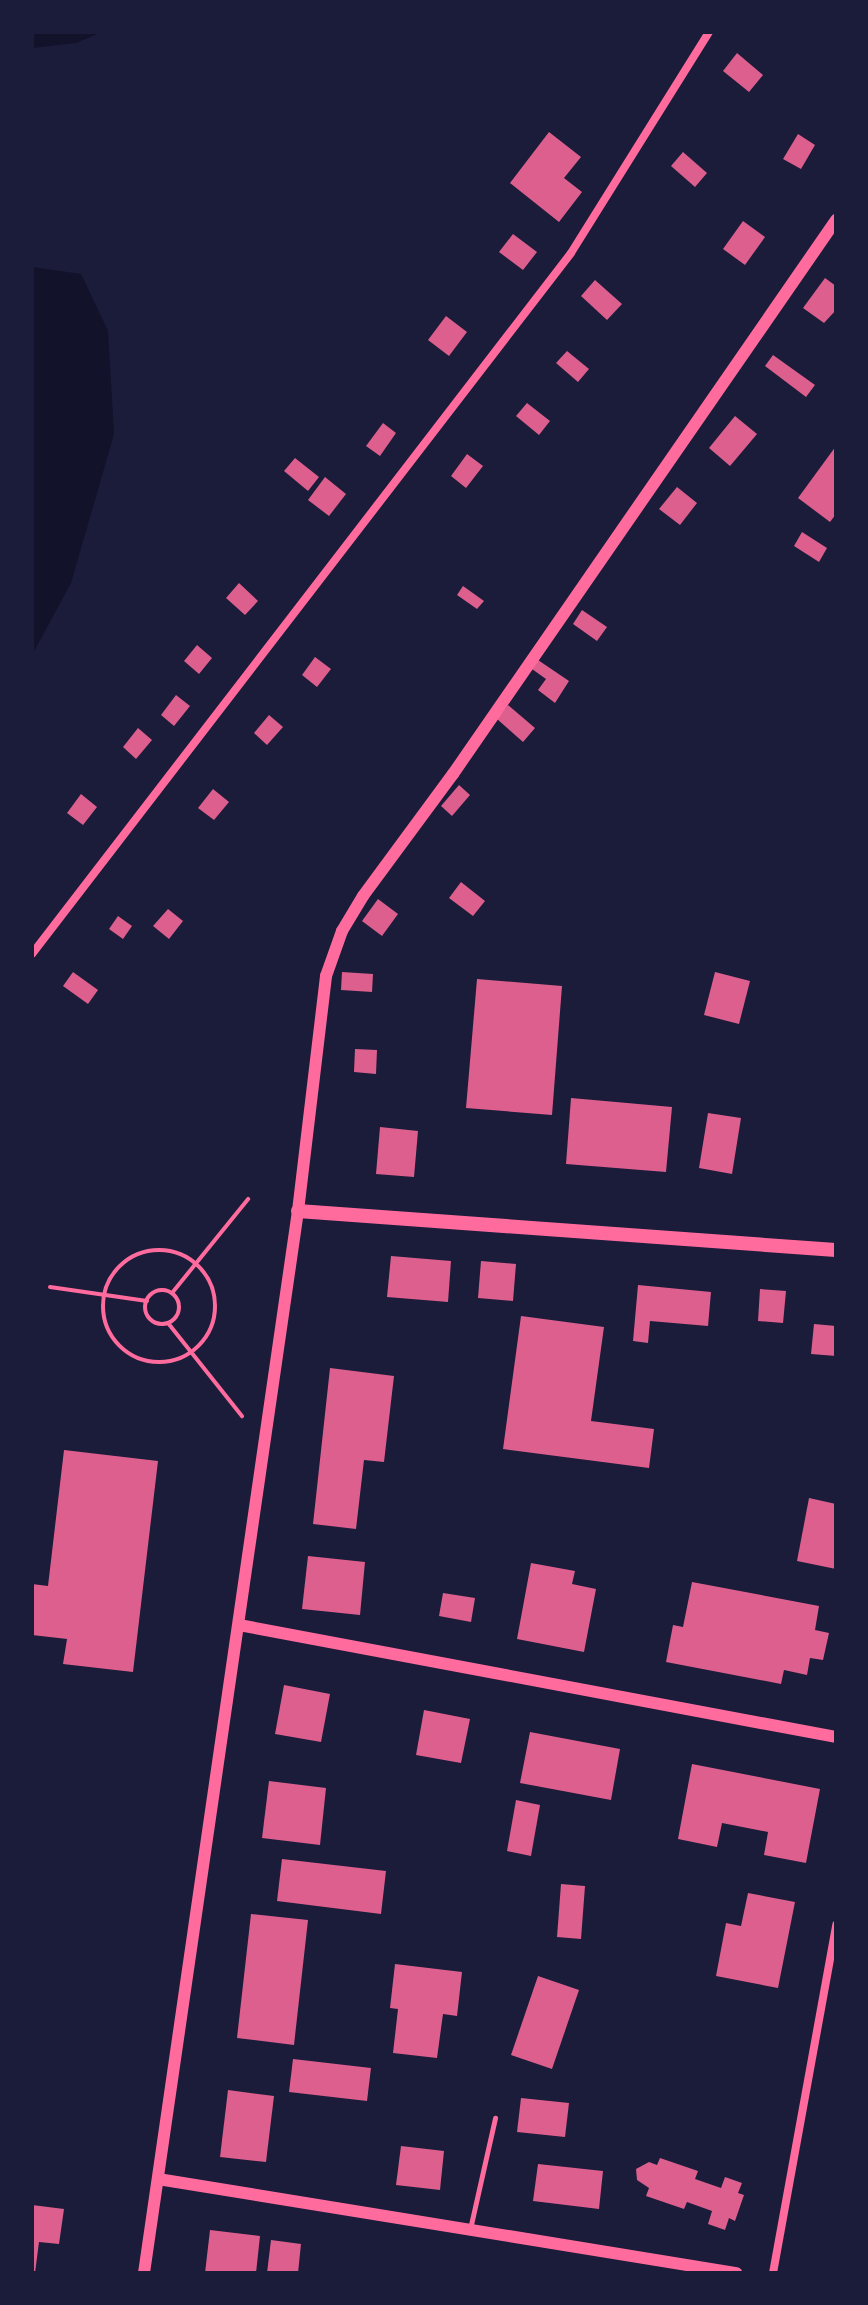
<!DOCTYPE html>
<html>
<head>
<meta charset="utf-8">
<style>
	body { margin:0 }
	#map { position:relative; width:868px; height:2305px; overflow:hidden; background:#1b1b3a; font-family:"Fira Sans Condensed",sans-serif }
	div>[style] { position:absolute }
	.water>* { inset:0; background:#12122b }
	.building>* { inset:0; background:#dd5f8e }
	.path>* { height:4px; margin:-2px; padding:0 2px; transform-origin:2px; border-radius:2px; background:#ff6b9d }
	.path>.ring { margin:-2px; padding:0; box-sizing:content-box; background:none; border:4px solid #ff6b9d; border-radius:50% }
	.service>* { height:5px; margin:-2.5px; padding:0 2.5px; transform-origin:2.5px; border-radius:2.5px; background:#ff6b9d }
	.minor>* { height:8px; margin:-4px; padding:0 4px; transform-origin:4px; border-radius:4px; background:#ff6b9d }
	.tertiary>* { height:12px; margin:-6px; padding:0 6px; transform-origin:6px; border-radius:6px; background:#ff6b9d }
	.secondary>* { height:14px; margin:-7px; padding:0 7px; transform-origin:7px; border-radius:7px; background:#ff6b9d }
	span { translate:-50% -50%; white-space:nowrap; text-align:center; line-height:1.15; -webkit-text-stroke:7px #1b1b3a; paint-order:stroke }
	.frame { position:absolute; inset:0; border:34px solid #1b1b3a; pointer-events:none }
</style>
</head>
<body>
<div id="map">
	<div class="water">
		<i style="clip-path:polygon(32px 32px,102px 32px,76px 43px,32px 48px)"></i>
		<i style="clip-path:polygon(32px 267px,81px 274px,108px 331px,114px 434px,71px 583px,32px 655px)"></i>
	</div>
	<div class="building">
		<i style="clip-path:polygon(737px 53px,763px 75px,749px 92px,723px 71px)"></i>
		<i style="clip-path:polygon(549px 132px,581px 157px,564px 178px,582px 192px,559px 222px,510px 183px)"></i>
		<i style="clip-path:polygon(798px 134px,815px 145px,801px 169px,783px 159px)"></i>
		<i style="clip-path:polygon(683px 152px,707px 173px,695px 187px,671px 166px)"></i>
		<i style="clip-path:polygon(743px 221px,765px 237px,745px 265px,723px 249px)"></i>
		<i style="clip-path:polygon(513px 234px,537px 252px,523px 270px,499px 252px)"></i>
		<i style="clip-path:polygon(825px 278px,836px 286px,836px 310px,824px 323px,803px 308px)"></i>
		<i style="clip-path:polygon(595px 280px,622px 304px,607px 320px,581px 296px)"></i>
		<i style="clip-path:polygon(446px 316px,467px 332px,449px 356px,428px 340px)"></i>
		<i style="clip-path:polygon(567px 351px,589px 369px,578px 382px,556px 363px)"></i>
		<i style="clip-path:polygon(773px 355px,815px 385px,806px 397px,765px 366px)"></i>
		<i style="clip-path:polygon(527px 403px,550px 421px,539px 435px,516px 416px)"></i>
		<i style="clip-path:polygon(735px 416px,757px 434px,730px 466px,709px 448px)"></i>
		<i style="clip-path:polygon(383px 423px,396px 433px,380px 456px,366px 446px)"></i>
		<i style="clip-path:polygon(836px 446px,836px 514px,830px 522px,798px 498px)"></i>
		<i style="clip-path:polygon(467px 454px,483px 466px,466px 488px,451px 476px)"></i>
		<i style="clip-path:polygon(295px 458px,319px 477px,308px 491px,284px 471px)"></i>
		<i style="clip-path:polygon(325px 477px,346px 494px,329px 516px,308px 500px)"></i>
		<i style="clip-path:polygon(677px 487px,697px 503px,680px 525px,659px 509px)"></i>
		<i style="clip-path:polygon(802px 532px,827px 548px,819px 562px,794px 546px)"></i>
		<i style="clip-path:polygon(239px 583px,258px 601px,245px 615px,226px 598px)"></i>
		<i style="clip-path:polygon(463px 586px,484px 601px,477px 609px,457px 595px)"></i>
		<i style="clip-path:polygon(582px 610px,607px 627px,597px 641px,573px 624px)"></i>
		<i style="clip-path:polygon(197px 645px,212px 658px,199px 674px,184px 661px)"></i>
		<i style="clip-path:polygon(315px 657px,331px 669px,317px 687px,302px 675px)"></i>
		<i style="clip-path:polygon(538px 660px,569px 681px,555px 703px,538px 690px,546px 679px,532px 669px)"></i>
		<i style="clip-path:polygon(176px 695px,190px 706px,174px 726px,161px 715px)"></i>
		<i style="clip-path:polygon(508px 705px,535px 728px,523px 742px,497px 719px)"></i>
		<i style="clip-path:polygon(269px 715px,283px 727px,267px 745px,254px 733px)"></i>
		<i style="clip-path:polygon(138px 728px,152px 740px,136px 759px,123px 747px)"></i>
		<i style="clip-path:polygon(459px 785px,470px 795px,452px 816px,441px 806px)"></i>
		<i style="clip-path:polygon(213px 789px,229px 802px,214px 820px,198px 808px)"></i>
		<i style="clip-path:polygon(81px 794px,97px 807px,83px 825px,67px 813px)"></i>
		<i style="clip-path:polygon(461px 882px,485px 901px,473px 916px,449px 898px)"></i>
		<i style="clip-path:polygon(378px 899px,398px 914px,382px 936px,362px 921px)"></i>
		<i style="clip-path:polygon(168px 909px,183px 921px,169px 939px,153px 926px)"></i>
		<i style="clip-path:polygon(118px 916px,132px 926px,123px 939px,109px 929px)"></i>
		<i style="clip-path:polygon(73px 972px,98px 990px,88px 1004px,63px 986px)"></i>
		<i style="clip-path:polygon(342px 972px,373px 974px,372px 992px,341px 990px)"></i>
		<i style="clip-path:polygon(715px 972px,750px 981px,739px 1024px,704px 1015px)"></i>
		<i style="clip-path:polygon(477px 979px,562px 986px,552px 1115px,466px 1108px)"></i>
		<i style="clip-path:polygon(355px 1049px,377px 1050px,376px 1074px,354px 1072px)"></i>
		<i style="clip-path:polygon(571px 1098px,672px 1107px,666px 1172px,566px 1164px)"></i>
		<i style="clip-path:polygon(708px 1113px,741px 1118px,732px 1174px,699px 1168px)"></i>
		<i style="clip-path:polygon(380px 1127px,418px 1131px,414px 1177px,376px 1174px)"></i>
		<i style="clip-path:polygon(391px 1256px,451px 1261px,448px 1302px,387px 1297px)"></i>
		<i style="clip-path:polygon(481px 1261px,516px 1264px,513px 1301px,478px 1298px)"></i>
		<i style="clip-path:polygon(638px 1285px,711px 1292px,708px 1326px,650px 1321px,648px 1343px,633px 1341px)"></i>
		<i style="clip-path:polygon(760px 1289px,786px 1291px,783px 1323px,758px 1321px)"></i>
		<i style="clip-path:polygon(521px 1316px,604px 1327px,591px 1421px,654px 1429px,649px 1468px,503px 1449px)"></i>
		<i style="clip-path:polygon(814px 1324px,836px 1326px,836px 1356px,811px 1354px)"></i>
		<i style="clip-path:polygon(330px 1368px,394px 1376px,384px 1462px,364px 1460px,356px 1529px,313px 1524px)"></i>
		<i style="clip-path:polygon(64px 1450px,158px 1461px,133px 1672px,63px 1664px,67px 1639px,32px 1635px,32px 1584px,48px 1586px)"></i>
		<i style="clip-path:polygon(809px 1498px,836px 1504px,836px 1569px,797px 1561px)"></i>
		<i style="clip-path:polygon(308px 1556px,365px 1562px,360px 1615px,302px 1609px)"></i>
		<i style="clip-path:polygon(531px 1563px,575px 1571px,572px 1584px,596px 1589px,584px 1652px,517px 1639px)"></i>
		<i style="clip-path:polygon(692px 1582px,819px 1606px,815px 1630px,829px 1633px,823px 1660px,810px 1658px,807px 1675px,784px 1670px,781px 1684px,666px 1662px,673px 1625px,683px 1627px)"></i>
		<i style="clip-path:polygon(443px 1593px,475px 1598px,471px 1622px,439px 1616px)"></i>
		<i style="clip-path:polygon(284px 1685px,330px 1694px,321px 1742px,275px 1734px)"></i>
		<i style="clip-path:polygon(424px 1710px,470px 1719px,461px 1763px,416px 1755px)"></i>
		<i style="clip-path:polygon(530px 1732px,620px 1749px,611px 1800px,520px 1783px)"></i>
		<i style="clip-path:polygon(692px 1764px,820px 1789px,806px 1863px,764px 1855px,768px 1832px,722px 1823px,717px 1847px,678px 1839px)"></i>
		<i style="clip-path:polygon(269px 1781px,326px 1788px,320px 1845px,262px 1838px)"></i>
		<i style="clip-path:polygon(516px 1800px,540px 1805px,531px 1856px,507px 1851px)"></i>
		<i style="clip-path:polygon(282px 1859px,386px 1871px,381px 1914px,277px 1901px)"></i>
		<i style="clip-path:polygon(561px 1884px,585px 1886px,581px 1939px,557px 1937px)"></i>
		<i style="clip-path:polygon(748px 1893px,795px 1902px,778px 1988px,716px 1976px,726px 1923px,741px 1926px)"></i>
		<i style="clip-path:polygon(251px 1914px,308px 1920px,294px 2045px,237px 2038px)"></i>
		<i style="clip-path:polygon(395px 1964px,462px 1972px,457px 2016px,443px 2014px,437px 2058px,393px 2053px,398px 2009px,390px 2008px)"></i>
		<i style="clip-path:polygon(538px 1976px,579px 1990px,552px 2069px,511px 2055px)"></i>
		<i style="clip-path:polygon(293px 2059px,371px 2068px,367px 2101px,289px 2092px)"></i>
		<i style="clip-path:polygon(228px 2090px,274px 2096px,266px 2162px,220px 2157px)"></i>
		<i style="clip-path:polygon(521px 2098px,569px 2103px,565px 2137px,517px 2132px)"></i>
		<i style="clip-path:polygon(401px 2146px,444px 2151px,440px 2190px,396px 2185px)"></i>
		<i style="clip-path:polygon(660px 2158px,698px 2171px,695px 2179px,721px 2188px,725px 2177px,742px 2183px,738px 2193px,744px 2195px,735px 2221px,729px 2218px,725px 2230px,708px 2224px,712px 2211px,687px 2202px,684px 2209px,646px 2196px,649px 2188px,637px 2180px,636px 2169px,649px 2162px,657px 2165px)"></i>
		<i style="clip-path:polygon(538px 2164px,603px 2171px,599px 2209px,533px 2201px)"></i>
		<i style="clip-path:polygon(32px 2205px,64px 2209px,59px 2244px,39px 2242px,35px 2273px,32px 2272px)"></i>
		<i style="clip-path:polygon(210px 2230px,260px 2236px,256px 2273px,205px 2273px)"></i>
		<i style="clip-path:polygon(271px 2240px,301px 2244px,298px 2273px,267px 2273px)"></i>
	</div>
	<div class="path">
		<i class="ring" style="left:103px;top:1250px;width:108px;height:108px"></i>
		<i style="left:50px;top:1287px;width:98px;rotate:8.2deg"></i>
		<i class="ring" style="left:145px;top:1290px;width:30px;height:30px"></i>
		<i style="left:172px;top:1293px;width:121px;rotate:-51deg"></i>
		<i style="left:168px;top:1323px;width:119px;rotate:51.5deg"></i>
	</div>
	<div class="service">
		<i style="left:470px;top:2229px;width:114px;rotate:-77.3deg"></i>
	</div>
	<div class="minor">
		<i style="left:32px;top:954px;width:884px;rotate:-52.44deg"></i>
		<i style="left:571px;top:253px;width:261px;rotate:-58deg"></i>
		<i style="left:773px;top:2273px;width:354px;rotate:-79.7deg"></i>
	</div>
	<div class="tertiary">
		<i style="left:239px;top:1625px;width:607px;rotate:10.63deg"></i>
		<i style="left:158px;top:2179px;width:586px;rotate:9.24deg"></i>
		<i style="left:144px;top:2273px;width:1073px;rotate:-81.75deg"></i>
		<i style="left:298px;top:1211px;width:237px;rotate:-83.2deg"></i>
		<i style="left:326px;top:976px;width:48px;rotate:-70.4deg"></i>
		<i style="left:342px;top:931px;width:41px;rotate:-59deg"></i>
		<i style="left:363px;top:896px;width:152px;rotate:-53.6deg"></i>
		<i style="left:453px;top:774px;width:674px;rotate:-55.34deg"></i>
	</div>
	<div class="secondary">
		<i style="left:298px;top:1211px;width:539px;rotate:4.15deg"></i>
	</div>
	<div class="frame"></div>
</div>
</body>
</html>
